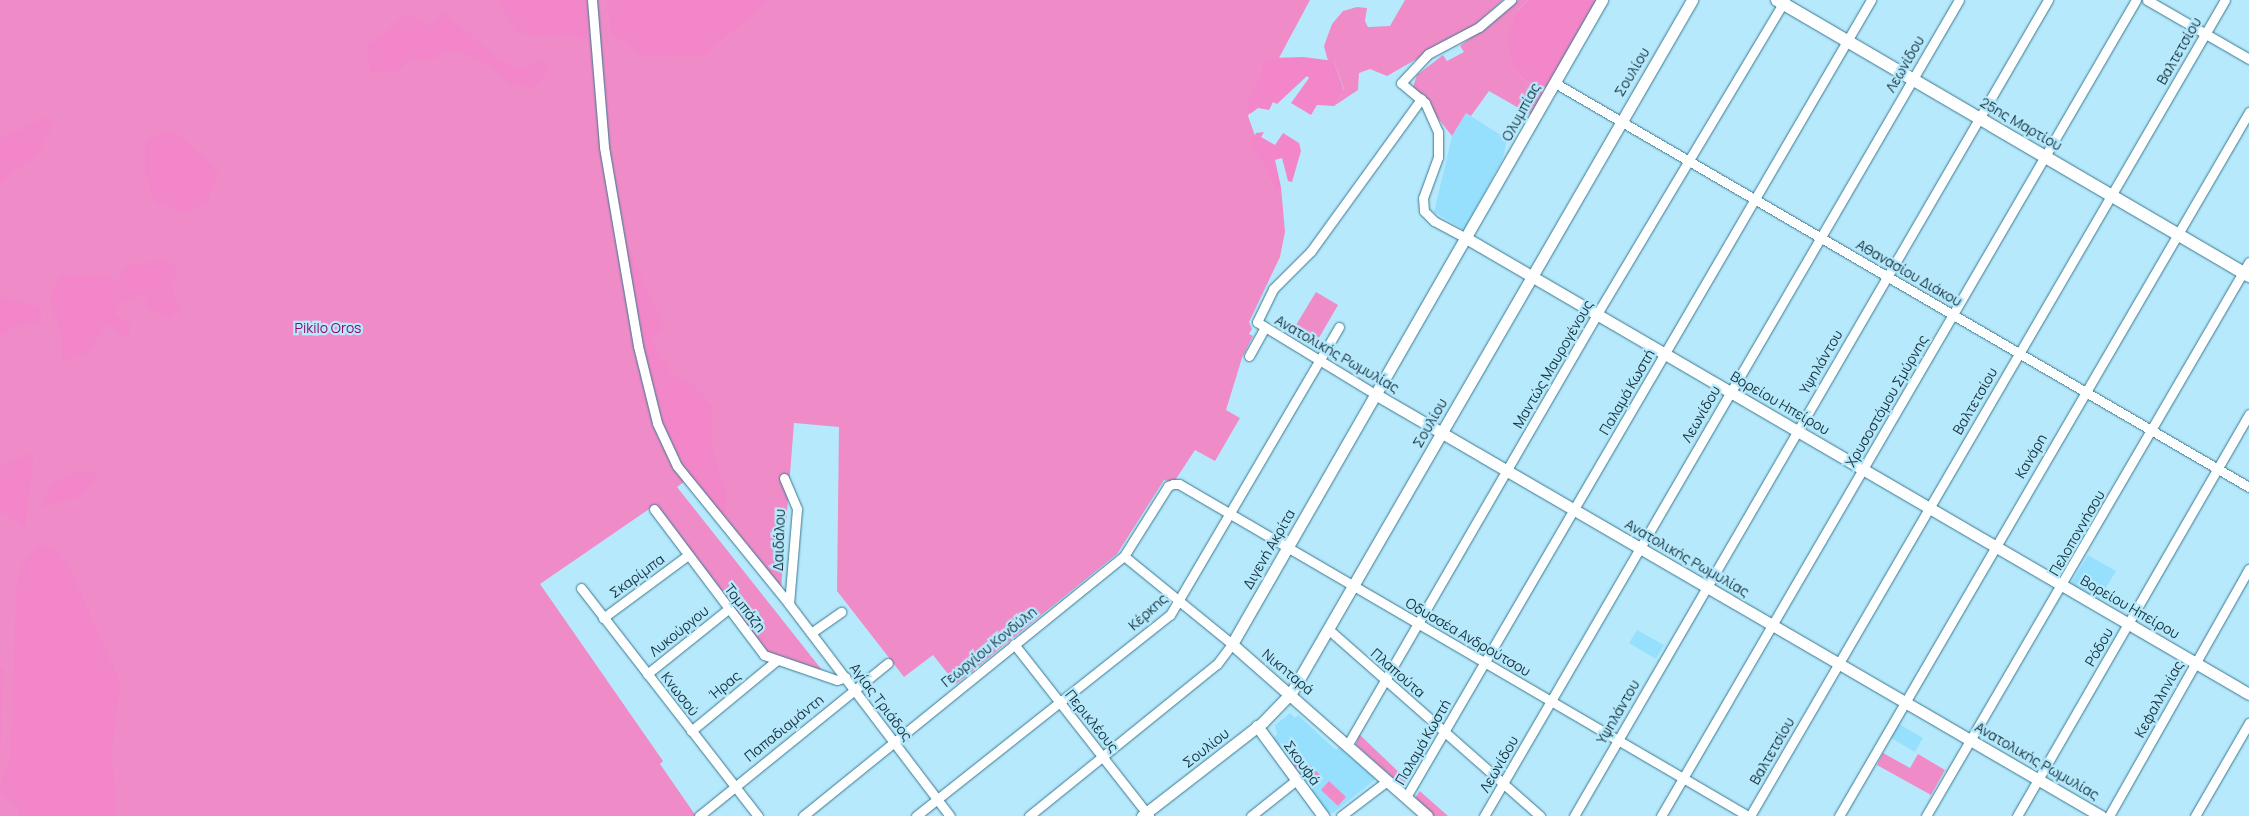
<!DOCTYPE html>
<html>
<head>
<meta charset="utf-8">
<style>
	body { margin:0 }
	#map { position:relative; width:2249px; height:816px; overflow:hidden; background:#b7e9fd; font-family:Manrope,sans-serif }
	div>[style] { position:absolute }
	.built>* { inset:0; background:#97e0fd }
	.green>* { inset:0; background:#ef8cc8 }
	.forest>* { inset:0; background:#f386c8 }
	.roads { filter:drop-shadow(0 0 1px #3a798f) drop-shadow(0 0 1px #3a798f) }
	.minor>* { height:9px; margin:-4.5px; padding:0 4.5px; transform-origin:4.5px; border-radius:4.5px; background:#fff }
	.tertiary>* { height:11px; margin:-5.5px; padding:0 5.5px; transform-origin:5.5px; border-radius:5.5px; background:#fff }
	.secondary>* { height:12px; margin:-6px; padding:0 6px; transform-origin:6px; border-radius:6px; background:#fff }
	span { translate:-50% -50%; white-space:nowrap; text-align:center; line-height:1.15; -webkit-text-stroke:4.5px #b7e9fd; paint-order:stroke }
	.street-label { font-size:14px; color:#17323b }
	.park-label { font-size:14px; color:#910a6b }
</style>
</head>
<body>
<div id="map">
	<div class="built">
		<i style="clip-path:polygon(1466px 113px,1507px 139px,1503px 158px,1464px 230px,1434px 212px,1452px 136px)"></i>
		<i style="clip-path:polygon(2088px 555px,2116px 571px,2099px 599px,2071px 583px)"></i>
		<i style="clip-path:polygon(1637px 630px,1664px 645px,1656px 659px,1629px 643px)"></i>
		<i style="clip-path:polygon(1290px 713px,1295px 718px,1298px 715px,1336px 750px,1339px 747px,1376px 779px,1333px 813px,1328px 813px,1273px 738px,1277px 734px,1275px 725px)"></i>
		<i style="clip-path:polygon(1899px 724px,1923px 738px,1915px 752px,1891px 738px)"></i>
	</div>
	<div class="green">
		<i style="clip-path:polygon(0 0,1310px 0,1248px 116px,1274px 189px,1281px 187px,1285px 232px,1280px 257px,1249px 322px,1252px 329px,1249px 334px,1253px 336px,1242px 358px,1226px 410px,1240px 418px,1215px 461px,1195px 450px,1174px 482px,1164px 480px,1117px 554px,956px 684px,933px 655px,904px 677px,837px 591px,839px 427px,794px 423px,781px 589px,725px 519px,694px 475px,677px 487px,822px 670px,766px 652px,655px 505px,540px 584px,663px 761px,660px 764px,696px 816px,0 816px)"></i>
		<i style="clip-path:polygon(1405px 0,1503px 0,1473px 27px,1387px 76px,1370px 69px,1359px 73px,1358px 90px,1334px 106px,1344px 89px,1334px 61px,1328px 61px,1324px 46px,1332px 24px,1343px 11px,1357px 7px,1367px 8px,1365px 21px,1368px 27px,1390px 26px)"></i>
		<i style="clip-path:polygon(1518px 0,1528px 0,1517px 11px,1521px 77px,1543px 93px,1531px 115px,1489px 91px,1471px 116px,1466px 113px,1452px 136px,1413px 87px,1417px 75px,1443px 55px,1447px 61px,1464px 52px,1460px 46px)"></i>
		<i style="clip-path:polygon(1316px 292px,1338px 305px,1316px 343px,1293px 330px)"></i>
		<i style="clip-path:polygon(1359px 734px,1406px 779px,1405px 784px,1401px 785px,1356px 745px)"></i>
		<i style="clip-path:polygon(1883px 753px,1910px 768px,1918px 754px,1945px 770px,1931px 795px,1877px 765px)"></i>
		<i style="clip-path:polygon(1299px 754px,1320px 775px,1311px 783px,1290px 762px)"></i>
		<i style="clip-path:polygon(1329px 781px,1346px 797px,1338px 806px,1321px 790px)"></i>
		<i style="clip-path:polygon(1420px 791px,1422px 793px,1448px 816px,1434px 816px,1414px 799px)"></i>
	</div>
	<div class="forest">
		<i style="clip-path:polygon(498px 0,586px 0,588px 39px,516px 33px)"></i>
		<i style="clip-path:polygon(607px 0,771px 0,704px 55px,643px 57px,611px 33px)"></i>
		<i style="clip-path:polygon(1528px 0,1598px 0,1543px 93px,1521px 77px,1511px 62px,1508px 35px,1517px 11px)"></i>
		<i style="clip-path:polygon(443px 11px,498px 59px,521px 68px,544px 60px,550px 69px,534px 88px,510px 85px,490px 66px,454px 49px,432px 60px,413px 58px,395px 73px,370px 72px,366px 45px,388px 31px,404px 15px,423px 19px,429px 27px)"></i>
		<i style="clip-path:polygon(1303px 57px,1334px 61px,1344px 90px,1334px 106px,1317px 105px,1311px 115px,1291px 103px,1309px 78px,1307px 76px,1277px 104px,1273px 102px,1269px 110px,1258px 108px,1250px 114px,1247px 104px,1265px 61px,1270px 58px)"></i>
		<i style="clip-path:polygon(44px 118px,54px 123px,39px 153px,0 183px,0 139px)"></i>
		<i style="clip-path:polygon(164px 131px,179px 134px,219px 173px,208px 201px,184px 213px,155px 202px,145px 175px,145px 141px)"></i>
		<i style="clip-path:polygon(1264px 132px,1261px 137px,1275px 145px,1283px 133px,1299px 143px,1301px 151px,1292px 182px,1288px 181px,1282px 158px,1275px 160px,1281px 187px,1277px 190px,1274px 189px,1265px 166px,1249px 146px,1256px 133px)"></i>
		<i style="clip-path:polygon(626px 242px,664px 327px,651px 338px,672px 374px,694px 386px,713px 406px,711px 445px,727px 495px,725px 519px,693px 480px,658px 419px)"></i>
		<i style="clip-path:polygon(166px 259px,179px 271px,171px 286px,180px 308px,170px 319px,150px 309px,142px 294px,124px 302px,115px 313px,130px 324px,130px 339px,107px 325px,88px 353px,61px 362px,62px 337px,51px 306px,51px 295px,60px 273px,80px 276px,100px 274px,118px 282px,126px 266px)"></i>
		<i style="clip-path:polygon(0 296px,41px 307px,41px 322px,13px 328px,0 338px)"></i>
		<i style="clip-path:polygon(34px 452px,25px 529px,0 511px,0 466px)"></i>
		<i style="clip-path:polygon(71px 473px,99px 473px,82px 496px,42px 508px,51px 485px)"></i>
		<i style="clip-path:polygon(39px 543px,58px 551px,70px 568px,121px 683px,111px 758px,116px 789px,116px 816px,19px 816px,18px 807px,0 794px,0 785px,10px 759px,16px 586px,22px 564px)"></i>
		<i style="clip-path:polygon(0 668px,4px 668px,0 765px)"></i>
	</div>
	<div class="roads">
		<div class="minor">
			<i style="left:592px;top:0;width:147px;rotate:85.3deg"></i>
			<i style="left:604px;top:147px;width:202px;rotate:80.3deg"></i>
			<i style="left:638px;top:346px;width:79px;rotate:76.1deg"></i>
			<i style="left:657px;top:423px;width:47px;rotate:65.1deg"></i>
			<i style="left:677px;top:466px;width:178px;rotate:50.9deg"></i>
			<i style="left:789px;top:604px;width:266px;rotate:52.8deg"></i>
			<i style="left:2147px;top:0;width:118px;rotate:30deg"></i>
			<i style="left:1555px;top:83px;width:803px;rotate:30.21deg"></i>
			<i style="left:1466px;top:238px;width:36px;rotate:-152deg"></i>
			<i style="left:1434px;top:221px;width:14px;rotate:-135deg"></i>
			<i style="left:1424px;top:211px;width:13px;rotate:-94deg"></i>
			<i style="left:1423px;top:198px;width:44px;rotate:-69.9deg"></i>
			<i style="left:1438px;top:157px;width:25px;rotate:-90deg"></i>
			<i style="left:1438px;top:132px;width:32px;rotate:-114deg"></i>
			<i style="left:1425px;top:103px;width:31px;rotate:-140deg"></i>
			<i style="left:1401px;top:83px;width:40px;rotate:-47deg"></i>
			<i style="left:1428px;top:54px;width:58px;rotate:-27.9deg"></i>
			<i style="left:1479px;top:27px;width:42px;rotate:-40.2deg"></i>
			<i style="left:1249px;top:356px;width:31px;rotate:-61deg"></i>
			<i style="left:1375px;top:394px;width:138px;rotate:-148.6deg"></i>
			<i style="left:1257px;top:322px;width:37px;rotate:-64deg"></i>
			<i style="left:1273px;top:289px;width:54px;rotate:-45deg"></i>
			<i style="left:1311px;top:251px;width:188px;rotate:-54.1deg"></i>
			<i style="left:784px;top:478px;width:34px;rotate:67deg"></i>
			<i style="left:797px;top:509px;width:95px;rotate:94.8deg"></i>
			<i style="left:654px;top:509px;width:183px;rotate:53deg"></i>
			<i style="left:764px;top:655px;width:77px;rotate:18.9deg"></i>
			<i style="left:837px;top:680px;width:9px;rotate:-18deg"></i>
			<i style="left:581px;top:588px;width:289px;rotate:52.2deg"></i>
			<i style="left:603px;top:618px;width:106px;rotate:-36.5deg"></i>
			<i style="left:1328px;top:629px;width:283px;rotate:41.4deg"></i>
			<i style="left:811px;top:633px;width:37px;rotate:-35deg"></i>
			<i style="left:1014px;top:644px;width:219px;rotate:51.9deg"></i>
			<i style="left:647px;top:674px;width:104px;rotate:-38.7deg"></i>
			<i style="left:691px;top:731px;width:110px;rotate:-39.5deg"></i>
			<i style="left:1348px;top:744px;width:497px;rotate:-59.9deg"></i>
			<i style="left:1597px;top:314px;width:366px;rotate:-59.1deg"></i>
			<i style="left:1406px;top:797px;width:923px;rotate:-59.74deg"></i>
			<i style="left:699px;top:816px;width:243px;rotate:-39deg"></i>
			<i style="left:803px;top:816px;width:413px;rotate:-39deg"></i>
			<i style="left:1124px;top:556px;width:83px;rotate:-57.8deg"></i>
			<i style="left:1168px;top:486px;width:5px;rotate:-22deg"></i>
			<i style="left:1173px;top:484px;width:6px"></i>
			<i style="left:1179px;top:484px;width:659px;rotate:30.26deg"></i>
			<i style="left:916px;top:816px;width:324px;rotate:-38.4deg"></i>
			<i style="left:1170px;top:615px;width:334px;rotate:-59.6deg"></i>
			<i style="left:1029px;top:816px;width:242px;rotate:-39deg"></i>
			<i style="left:1217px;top:664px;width:25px;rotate:-53deg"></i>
			<i style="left:1232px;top:644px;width:139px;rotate:-140.8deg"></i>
			<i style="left:1251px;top:816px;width:56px;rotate:-38.5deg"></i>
			<i style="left:1341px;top:816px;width:58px;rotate:-37.3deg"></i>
			<i style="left:1484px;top:816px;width:944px;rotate:-59.8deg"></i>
			<i style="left:1574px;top:816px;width:944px;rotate:-59.85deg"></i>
			<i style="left:1661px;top:816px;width:944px;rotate:-59.8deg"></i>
			<i style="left:1750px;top:816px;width:944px;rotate:-59.8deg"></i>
			<i style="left:1839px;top:816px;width:815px;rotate:-59.78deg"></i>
			<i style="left:1926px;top:816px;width:641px;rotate:-59.76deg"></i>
			<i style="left:2017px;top:816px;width:464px;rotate:-60deg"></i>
			<i style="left:2109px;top:816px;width:284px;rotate:-60.5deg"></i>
			<i style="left:2195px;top:816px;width:108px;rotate:-59.9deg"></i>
		</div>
		<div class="tertiary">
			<i style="left:1466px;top:238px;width:906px;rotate:30.22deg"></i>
			<i style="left:1375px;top:394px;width:840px;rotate:30.17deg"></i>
			<i style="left:1257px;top:726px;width:112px;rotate:53.7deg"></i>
			<i style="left:1142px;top:816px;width:153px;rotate:-37.8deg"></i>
			<i style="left:1263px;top:722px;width:40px;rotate:-46deg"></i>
			<i style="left:1291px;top:693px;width:801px;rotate:-59.94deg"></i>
			<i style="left:1427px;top:816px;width:260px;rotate:-138.6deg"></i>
			<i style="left:1232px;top:644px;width:743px;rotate:-60.12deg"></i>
		</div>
		<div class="secondary">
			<i style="left:1777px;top:0;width:547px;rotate:30.32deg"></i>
		</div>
	</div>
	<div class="street-label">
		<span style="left:2179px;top:51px;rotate:-60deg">Βαλτετσίου</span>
		<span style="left:1905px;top:64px;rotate:-60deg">Λεωνίδου</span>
		<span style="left:1632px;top:72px;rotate:-59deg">Σουλίου</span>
		<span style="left:1521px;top:112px;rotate:-61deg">Ολυμπίας</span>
		<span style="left:2021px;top:124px;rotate:30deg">25ης Μαρτίου</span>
		<span style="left:1909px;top:273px;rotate:30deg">Αθανασίου Διάκου</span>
		<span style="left:1337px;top:354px;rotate:30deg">Ανατολικής Ρωμυλίας</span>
		<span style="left:1821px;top:362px;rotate:-60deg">Υψηλάντου</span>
		<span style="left:1553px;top:364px;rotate:-60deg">Μαντώς Μαυρογένους</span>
		<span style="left:1627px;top:392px;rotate:-60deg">Παλαμά Κωστή</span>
		<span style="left:1887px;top:401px;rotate:-60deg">Χρυσοστόμου Σμύρνης</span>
		<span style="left:1975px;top:401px;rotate:-60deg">Βαλτετσίου</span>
		<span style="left:1780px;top:403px;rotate:30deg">Βορείου Ηπείρου</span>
		<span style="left:1701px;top:414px;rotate:-60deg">Λεωνίδου</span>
		<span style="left:1430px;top:423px;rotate:-60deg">Σουλίου</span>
		<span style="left:2031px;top:456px;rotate:-60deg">Κανάρη</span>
		<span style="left:2077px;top:533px;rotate:-60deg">Πελοποννήσου</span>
		<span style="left:779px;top:540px;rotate:-88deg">Δαιδάλου</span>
		<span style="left:1269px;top:549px;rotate:-60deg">Διγενή Ακρίτα</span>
		<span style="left:1687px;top:558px;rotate:30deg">Ανατολικής Ρωμυλίας</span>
		<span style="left:637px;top:576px;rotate:-36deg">Σκαρίμπα</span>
		<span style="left:2130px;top:607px;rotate:30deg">Βορείου Ηπείρου</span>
		<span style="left:745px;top:608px;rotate:52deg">Τομπάζη</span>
		<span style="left:1148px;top:612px;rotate:-42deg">Κέρκης</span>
		<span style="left:679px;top:631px;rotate:-39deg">Λυκούργου</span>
		<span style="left:1468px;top:637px;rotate:30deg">Οδυσσέα Ανδρούτσου</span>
		<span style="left:989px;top:647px;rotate:-39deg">Γεωργίου Κονδύλη</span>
		<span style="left:2099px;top:647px;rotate:-60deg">Ρόδου</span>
		<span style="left:1288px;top:672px;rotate:40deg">Νικηταρά</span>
		<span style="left:1398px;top:673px;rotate:41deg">Πλαπούτα</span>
		<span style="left:725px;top:685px;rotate:-39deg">Ήρας</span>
		<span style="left:680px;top:694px;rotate:52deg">Κνωσού</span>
		<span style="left:2159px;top:699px;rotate:-61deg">Κεφαλληνίας</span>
		<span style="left:881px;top:702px;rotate:53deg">Αγίας Τριάδος</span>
		<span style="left:1618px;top:712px;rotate:-60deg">Υψηλάντου</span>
		<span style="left:1092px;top:721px;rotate:51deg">Περικλέους</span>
		<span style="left:784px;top:728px;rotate:-39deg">Παπαδιαμάντη</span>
		<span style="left:1423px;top:742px;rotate:-60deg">Παλαμά Κωστή</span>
		<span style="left:1206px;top:748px;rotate:-38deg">Σουλίου</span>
		<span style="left:1772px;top:751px;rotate:-60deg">Βαλτετσίου</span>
		<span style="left:2037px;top:761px;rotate:30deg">Ανατολικής Ρωμυλίας</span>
		<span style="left:1302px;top:763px;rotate:54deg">Σκουφά</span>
		<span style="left:1499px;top:764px;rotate:-60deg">Λεωνίδου</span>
	</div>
	<div class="park-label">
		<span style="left:328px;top:328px">Pikilo Oros</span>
	</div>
</div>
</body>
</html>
